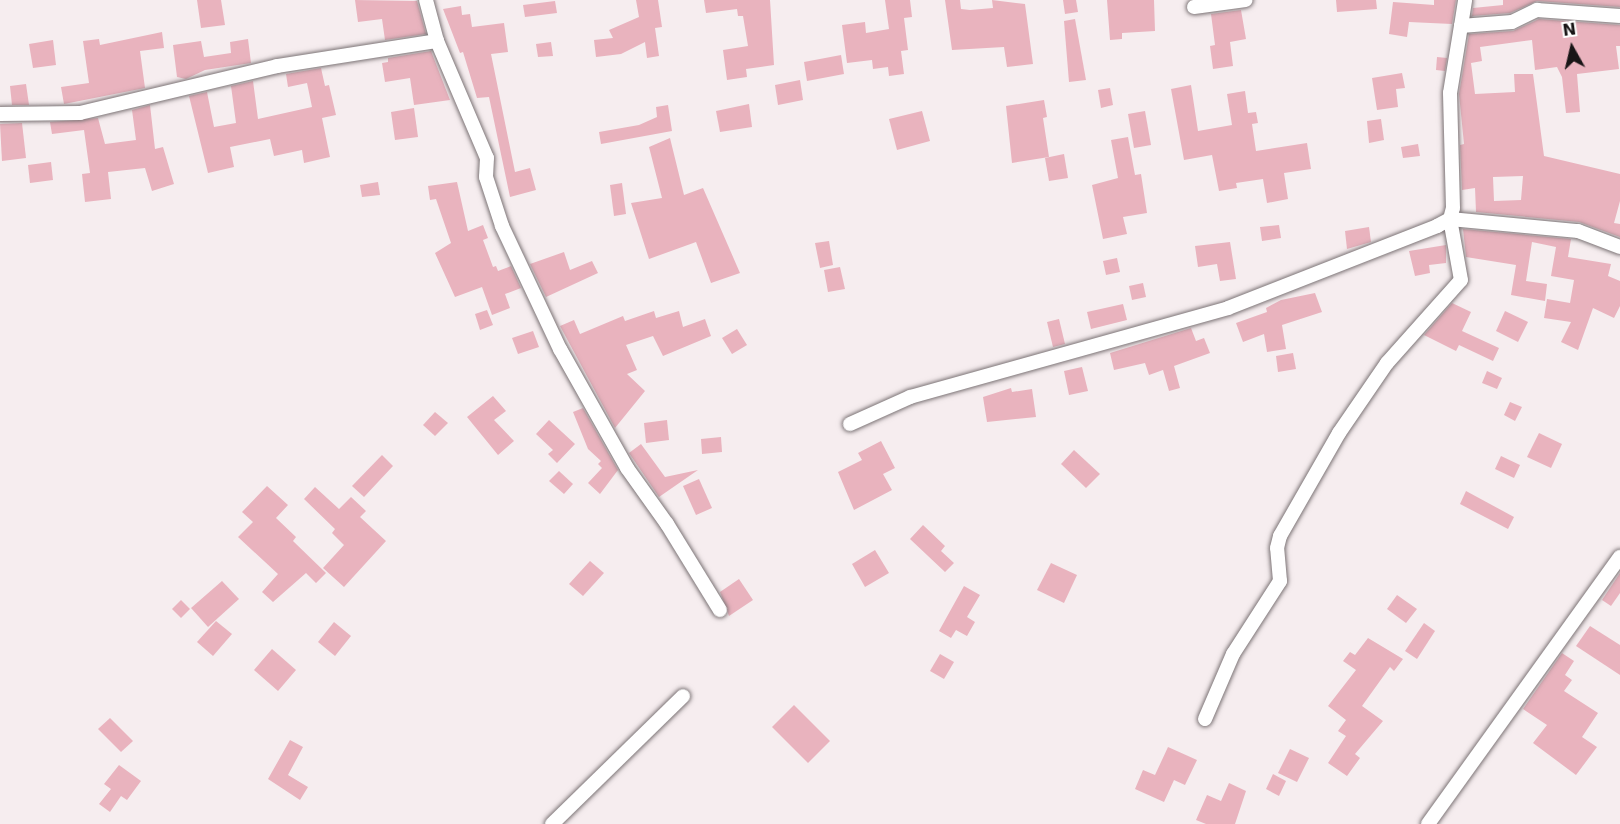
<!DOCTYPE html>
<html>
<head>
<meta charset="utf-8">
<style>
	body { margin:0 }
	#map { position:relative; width:1620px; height:824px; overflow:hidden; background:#f6edef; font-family:"DejaVu Sans",sans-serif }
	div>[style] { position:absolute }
	.building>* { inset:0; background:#e9b3be }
	.roads { filter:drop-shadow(0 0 2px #7c7476) drop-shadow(0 0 2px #7c7476) }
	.minor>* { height:14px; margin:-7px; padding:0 7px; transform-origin:7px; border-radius:7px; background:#fff }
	span { translate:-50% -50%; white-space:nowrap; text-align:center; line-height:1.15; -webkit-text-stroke:6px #fff; paint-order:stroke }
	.north { position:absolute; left:1542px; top:18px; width:60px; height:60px; -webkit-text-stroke:4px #fff; paint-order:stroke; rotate:352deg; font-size:16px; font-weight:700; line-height:24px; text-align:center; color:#181516 }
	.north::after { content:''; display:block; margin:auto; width:21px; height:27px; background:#181516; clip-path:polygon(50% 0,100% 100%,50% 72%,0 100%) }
</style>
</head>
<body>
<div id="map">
	<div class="building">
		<i style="clip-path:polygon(197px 0,221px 0,225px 25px,201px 28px)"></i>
		<i style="clip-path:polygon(355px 0,417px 1px,426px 34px,385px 40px,382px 19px,358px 22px)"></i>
		<i style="clip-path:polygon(636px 0,658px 0,662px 27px,655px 28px,659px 56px,647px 58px,645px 42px,621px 54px,596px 57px,594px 40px,613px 38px,609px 30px,639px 17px)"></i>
		<i style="clip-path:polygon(704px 0,770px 0,774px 65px,746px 69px,747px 77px,727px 80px,723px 50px,748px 46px,743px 16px,738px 16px,737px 9px,706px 13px)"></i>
		<i style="clip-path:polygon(885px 0,910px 0,912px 17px,904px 18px,908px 50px,901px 51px,904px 74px,889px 76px,888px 67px,873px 69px,872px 60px,847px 63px,842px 25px,865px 22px,866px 33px,889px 29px)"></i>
		<i style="clip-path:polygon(945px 0,960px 0,961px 9px,970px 10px,993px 8px,992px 0,1025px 4px,1033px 64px,1007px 67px,1004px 47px,952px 50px)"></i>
		<i style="clip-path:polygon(1063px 0,1076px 0,1078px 12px,1065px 14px)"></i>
		<i style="clip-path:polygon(1107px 0,1154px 0,1155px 31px,1122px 33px,1122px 39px,1110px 40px)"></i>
		<i style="clip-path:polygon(1336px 0,1376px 0,1377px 9px,1337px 12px)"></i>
		<i style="clip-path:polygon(1434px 0,1456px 0,1452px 24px,1409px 22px,1407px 37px,1389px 34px,1393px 2px,1434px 5px)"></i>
		<i style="clip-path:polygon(1503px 0,1620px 0,1620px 7px,1537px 1px,1510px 13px,1472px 16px,1473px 8px,1503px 5px)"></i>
		<i style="clip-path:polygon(555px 1px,557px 13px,525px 17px,523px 5px)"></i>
		<i style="clip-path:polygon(461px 6px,462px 15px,470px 14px,472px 27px,504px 23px,508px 52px,491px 54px,515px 172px,530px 168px,536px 190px,510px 197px,489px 97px,477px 98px,463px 52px,460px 53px,443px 9px)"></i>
		<i style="clip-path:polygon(1241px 10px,1246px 39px,1230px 42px,1233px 66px,1213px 69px,1210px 46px,1215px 45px,1211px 14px)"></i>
		<i style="clip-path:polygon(1075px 19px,1086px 80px,1069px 82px,1064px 21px)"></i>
		<i style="clip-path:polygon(evenodd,1539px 19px,1620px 25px,1620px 46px,1616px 46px,1619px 69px,1577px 74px,1580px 112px,1566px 113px,1562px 77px,1557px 67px,1535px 70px,1532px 40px,1480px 47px,1482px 61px,1471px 63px,1475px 94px,1515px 92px,1514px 74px,1533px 74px,1544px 156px,1620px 174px,1620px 201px,1614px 223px,1620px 224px,1620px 237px,1579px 222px,1476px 212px,1475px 188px,1462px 190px,1460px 145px,1464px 144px,1459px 94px,1469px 34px,1513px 31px,1539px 19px,1523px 176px,1521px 200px,1494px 201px,1493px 177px,1523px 176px)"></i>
		<i style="clip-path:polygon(162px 32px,164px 48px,140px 51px,145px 88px,64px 104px,61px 87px,89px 83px,83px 41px,99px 39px,100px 45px)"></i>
		<i style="clip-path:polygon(248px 39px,251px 63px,205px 70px,186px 79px,177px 77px,173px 45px,201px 41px,204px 57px,231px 53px,230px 42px)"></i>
		<i style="clip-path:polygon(53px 40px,56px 65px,33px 68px,29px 44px)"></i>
		<i style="clip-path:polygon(551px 42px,553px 56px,538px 57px,536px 44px)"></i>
		<i style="clip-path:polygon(431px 51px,450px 100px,414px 105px,410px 78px,385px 82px,382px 63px,388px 62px,388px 58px)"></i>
		<i style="clip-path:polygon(841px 55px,844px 74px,807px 81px,804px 62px)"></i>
		<i style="clip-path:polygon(1437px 57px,1447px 58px,1445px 71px,1436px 70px)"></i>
		<i style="clip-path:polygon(321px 68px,325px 86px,329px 85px,336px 115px,322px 118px,330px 157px,304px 163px,302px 150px,274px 156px,270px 139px,230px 147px,234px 167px,208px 173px,189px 96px,207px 92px,214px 127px,236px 123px,231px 86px,253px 81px,258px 119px,312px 107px,307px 83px,288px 87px,286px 74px)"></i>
		<i style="clip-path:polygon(1402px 73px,1405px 88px,1396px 89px,1398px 107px,1377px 110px,1372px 78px)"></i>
		<i style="clip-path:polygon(800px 80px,803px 100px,778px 105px,775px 85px)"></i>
		<i style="clip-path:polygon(26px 84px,29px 105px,12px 105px,10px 86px)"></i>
		<i style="clip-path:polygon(1191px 85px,1198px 131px,1232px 125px,1227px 94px,1245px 91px,1248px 113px,1256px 112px,1258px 123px,1252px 124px,1256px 151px,1307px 143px,1311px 169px,1284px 173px,1288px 199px,1267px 203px,1263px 179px,1236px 183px,1237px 188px,1219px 191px,1212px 155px,1184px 160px,1171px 89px)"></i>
		<i style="clip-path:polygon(1110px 88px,1113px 105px,1101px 108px,1098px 90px)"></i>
		<i style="clip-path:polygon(1044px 100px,1047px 117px,1043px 118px,1049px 157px,1012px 163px,1006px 106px)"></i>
		<i style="clip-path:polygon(749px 104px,752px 127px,720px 132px,716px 111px)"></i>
		<i style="clip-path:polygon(150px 105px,155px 149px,163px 147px,174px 184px,152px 191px,145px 168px,108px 172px,111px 199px,85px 202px,82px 174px,90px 173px,84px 130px,52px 134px,50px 122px,98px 118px,105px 144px,136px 140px,132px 110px)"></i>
		<i style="clip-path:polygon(668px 105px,672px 131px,601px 144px,599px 132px,639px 125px,657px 117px,656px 107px)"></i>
		<i style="clip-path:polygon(414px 108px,418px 137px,395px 140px,391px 112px)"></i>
		<i style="clip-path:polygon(922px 111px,930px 141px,897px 150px,889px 119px)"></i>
		<i style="clip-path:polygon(1145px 111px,1151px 145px,1134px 148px,1128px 114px)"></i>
		<i style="clip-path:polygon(1381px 119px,1384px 140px,1369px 143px,1367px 121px)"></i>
		<i style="clip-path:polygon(22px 123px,26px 158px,2px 161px,0 124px)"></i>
		<i style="clip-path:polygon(1128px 137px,1135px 175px,1141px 174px,1147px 213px,1123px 217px,1127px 234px,1103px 239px,1092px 185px,1118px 178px,1111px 140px)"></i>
		<i style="clip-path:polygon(670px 138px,684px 195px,703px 188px,740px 273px,711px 283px,696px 242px,649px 259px,631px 203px,662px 198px,649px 147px)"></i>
		<i style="clip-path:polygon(1418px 144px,1420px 156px,1403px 158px,1401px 147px)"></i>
		<i style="clip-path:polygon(1064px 154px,1068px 178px,1049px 181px,1045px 158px)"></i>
		<i style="clip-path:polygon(51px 162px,53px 180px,30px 183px,28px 165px)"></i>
		<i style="clip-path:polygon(378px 182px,380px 195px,362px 197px,360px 185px)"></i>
		<i style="clip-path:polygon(457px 182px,468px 231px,483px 225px,488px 238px,483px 240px,493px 267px,496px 266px,498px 271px,511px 266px,521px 288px,505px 294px,510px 308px,492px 315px,482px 287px,455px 297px,435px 253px,451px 243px,436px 199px,430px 200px,428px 186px)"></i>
		<i style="clip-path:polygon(622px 183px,626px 214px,614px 216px,610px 185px)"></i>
		<i style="clip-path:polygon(1279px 225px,1281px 238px,1262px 241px,1260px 227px)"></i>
		<i style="clip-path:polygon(1369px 227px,1371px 242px,1347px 249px,1345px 231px)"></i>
		<i style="clip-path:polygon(1463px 229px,1571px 239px,1568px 257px,1611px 264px,1608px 276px,1620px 281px,1620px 306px,1614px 318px,1593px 308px,1578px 350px,1561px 342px,1571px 322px,1544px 318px,1547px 299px,1570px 303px,1574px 280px,1551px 276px,1556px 247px,1532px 242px,1526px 281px,1547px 284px,1545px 301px,1511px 295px,1516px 265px,1466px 257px)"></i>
		<i style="clip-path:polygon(829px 241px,833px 265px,820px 268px,815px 243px)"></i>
		<i style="clip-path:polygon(1230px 242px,1236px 279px,1220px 281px,1217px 264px,1198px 267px,1195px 246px)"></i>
		<i style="clip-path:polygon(1446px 245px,1446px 263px,1429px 265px,1430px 273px,1415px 276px,1409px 251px)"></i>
		<i style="clip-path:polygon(564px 252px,570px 270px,592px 261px,598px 273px,546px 297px,530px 264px)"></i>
		<i style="clip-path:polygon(1117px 258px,1120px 272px,1106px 275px,1103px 261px)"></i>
		<i style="clip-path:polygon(840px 267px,845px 289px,828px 292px,824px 270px)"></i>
		<i style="clip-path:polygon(1143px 283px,1146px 297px,1132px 300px,1129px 286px)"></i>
		<i style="clip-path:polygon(1315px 293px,1322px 312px,1282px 325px,1286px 349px,1267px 352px,1264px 334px,1243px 342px,1236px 323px,1267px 312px,1266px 308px,1281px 300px)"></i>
		<i style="clip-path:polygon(1452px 303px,1471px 312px,1462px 331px,1499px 348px,1493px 361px,1459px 345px,1456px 351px,1424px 335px)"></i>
		<i style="clip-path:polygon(1123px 304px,1127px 320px,1091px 329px,1087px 312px)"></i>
		<i style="clip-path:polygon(487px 310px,493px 325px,480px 330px,475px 314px)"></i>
		<i style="clip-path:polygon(654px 311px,656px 318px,679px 311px,683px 327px,705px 319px,711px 336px,663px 356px,653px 336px,626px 345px,637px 370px,627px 374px,645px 391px,615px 428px,560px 326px,574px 320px,580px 334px,623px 316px,625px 321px)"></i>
		<i style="clip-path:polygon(1505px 311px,1528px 322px,1518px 342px,1496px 331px)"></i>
		<i style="clip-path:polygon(1059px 319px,1065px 344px,1053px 347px,1047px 322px)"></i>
		<i style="clip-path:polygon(1191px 328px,1196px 341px,1204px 338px,1210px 353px,1174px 366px,1180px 388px,1169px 391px,1163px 370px,1149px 375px,1145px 363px,1114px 370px,1110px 353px)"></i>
		<i style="clip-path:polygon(737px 329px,747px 345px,732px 354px,722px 338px)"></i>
		<i style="clip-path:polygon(533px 331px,539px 347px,518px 354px,512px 338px)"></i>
		<i style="clip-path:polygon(1293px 353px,1296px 369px,1278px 372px,1276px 356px)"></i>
		<i style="clip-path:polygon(1082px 367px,1088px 391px,1069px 395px,1064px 371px)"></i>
		<i style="clip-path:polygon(1487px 371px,1502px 378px,1497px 389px,1482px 383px)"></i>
		<i style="clip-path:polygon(1011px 388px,1012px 392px,1032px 389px,1036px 417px,987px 422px,983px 397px)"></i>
		<i style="clip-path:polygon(493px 396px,506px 411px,494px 420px,514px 441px,498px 455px,467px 417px)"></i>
		<i style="clip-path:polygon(1510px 402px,1522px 407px,1515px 421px,1504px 415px)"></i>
		<i style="clip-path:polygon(583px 408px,618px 470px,600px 494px,588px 483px,602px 468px,598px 464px,601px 461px,588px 449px,573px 412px)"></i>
		<i style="clip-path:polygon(435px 412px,448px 423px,435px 436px,423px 425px)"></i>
		<i style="clip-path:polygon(549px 420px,575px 444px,557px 463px,548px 454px,553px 450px,536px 434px)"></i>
		<i style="clip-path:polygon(667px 420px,669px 440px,646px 443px,644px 423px)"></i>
		<i style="clip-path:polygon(1539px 433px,1562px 444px,1551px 468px,1527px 457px)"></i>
		<i style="clip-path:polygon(721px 437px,722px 452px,702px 454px,701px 439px)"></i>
		<i style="clip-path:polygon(881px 441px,895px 468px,883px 474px,892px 490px,854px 510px,838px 472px,862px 460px,858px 453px)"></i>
		<i style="clip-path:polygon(641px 444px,665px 477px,698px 470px,659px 497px,629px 453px)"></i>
		<i style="clip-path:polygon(1074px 450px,1100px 474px,1086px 488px,1061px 464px)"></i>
		<i style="clip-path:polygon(382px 455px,393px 466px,364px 497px,352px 486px)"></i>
		<i style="clip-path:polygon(1501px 456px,1520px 465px,1514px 478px,1495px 469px)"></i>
		<i style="clip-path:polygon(559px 471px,573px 484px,564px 494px,549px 481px)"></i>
		<i style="clip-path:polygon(699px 479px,712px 508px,696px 515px,683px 486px)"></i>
		<i style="clip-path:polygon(267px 486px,288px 505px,276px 518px,296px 537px,293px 541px,326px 573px,316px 583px,306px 573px,273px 602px,262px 592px,278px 574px,238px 537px,253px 522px,242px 512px)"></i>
		<i style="clip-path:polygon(315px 487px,339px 509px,351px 497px,366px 511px,360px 517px,386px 541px,344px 587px,323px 568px,344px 545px,332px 533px,335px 529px,304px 499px)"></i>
		<i style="clip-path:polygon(1466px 491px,1514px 517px,1508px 529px,1460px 504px)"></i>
		<i style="clip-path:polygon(923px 525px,945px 546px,941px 551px,954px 563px,945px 572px,910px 539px)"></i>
		<i style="clip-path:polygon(875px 550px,889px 573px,865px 587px,852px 564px)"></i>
		<i style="clip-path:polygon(590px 561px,604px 573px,583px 596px,569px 584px)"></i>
		<i style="clip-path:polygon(1051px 563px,1077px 575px,1064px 603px,1037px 590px)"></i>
		<i style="clip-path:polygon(1620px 573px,1620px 593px,1611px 606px,1602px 600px)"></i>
		<i style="clip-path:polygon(739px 579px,753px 600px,729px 616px,720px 592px)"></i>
		<i style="clip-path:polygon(222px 581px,239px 599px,208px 627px,191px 608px)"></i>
		<i style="clip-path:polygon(964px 586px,980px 595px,967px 617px,975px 622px,967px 636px,956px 630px,951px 638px,939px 631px)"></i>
		<i style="clip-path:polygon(1397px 595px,1417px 609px,1406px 623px,1387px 609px)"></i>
		<i style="clip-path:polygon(181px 600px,190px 609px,181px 618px,172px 609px)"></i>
		<i style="clip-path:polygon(216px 621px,232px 634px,213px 656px,197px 642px)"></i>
		<i style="clip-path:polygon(334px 622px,351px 636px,335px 656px,318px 642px)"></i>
		<i style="clip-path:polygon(1424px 623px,1435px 631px,1417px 659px,1405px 651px)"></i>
		<i style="clip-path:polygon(1590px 626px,1620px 645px,1620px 675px,1576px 646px)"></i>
		<i style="clip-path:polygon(1368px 638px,1403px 659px,1394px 671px,1390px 667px,1362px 706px,1383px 721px,1355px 754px,1360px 758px,1347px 776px,1328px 763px,1346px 736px,1338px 731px,1346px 720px,1328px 706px,1356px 670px,1343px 661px,1350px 652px,1355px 655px)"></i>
		<i style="clip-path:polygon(272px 649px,296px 670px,278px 691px,254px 670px)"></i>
		<i style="clip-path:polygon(1562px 653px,1574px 661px,1565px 675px,1572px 680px,1564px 691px,1598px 713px,1582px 737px,1597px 747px,1576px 775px,1533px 743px,1547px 725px,1523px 709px)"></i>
		<i style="clip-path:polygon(940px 654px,954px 662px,944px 679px,930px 671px)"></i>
		<i style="clip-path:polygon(794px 705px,830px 741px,808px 763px,772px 727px)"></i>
		<i style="clip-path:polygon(110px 718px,133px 741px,121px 752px,98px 729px)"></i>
		<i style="clip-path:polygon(290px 740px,303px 747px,288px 775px,308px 787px,300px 800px,268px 779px)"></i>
		<i style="clip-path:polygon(1168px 747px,1197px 760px,1185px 785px,1174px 780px,1164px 802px,1135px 789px,1143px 770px,1155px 775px)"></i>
		<i style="clip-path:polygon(1290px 749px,1309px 758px,1297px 782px,1278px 773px)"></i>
		<i style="clip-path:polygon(119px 765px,141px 781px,127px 800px,121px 796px,110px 812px,99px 804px,111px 789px,104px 784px)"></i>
		<i style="clip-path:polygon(1273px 774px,1286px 781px,1279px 796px,1266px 789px)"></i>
		<i style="clip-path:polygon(1229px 783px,1246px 791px,1235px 824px,1206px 824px,1196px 820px,1207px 795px,1221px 801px)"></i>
	</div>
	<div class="roads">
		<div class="minor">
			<i style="left:426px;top:0;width:42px;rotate:75deg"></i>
			<i style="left:437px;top:41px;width:127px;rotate:66.9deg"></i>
			<i style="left:487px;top:158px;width:19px;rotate:93deg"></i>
			<i style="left:486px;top:177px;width:52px;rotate:71.9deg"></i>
			<i style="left:502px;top:226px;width:136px;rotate:64.8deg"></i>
			<i style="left:560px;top:349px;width:137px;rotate:60.6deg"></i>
			<i style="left:627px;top:468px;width:69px;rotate:54.5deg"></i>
			<i style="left:667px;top:524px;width:101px;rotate:58.4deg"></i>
			<i style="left:1194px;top:7px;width:52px;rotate:-7.7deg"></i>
			<i style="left:1461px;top:26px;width:26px;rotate:-81deg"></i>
			<i style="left:0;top:114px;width:80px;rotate:-0.7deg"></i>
			<i style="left:80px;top:113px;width:203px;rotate:-13.4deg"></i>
			<i style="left:277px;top:66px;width:162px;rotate:-8.9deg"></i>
			<i style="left:850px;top:424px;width:66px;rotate:-24.2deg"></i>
			<i style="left:910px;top:397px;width:330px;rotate:-15.6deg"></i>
			<i style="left:1228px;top:308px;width:225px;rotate:-21.4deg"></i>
			<i style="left:1437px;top:226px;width:15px;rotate:-28deg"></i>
			<i style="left:1450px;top:219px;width:11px;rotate:-75deg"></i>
			<i style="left:1453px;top:208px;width:115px;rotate:-91.5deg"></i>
			<i style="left:1450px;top:93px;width:68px;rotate:-80.7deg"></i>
			<i style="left:1461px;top:26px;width:51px;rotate:-4.5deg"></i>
			<i style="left:1512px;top:22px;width:28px;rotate:-26deg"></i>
			<i style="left:1537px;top:10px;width:83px;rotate:4.1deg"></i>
			<i style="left:1205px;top:719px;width:71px;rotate:-66.7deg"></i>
			<i style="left:1233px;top:654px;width:87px;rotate:-57.2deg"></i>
			<i style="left:1280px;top:581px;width:33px;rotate:-95deg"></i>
			<i style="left:1277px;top:548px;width:12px;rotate:-76deg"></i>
			<i style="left:1280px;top:536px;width:119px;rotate:-60.2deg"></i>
			<i style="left:1339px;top:433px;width:85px;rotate:-55.6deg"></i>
			<i style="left:1387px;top:363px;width:111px;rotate:-48.3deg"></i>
			<i style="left:1461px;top:280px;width:62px;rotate:-100.2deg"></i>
			<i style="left:1450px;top:219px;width:129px;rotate:5.4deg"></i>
			<i style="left:1578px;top:231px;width:45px;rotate:20.9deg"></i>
			<i style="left:552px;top:824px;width:183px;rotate:-44.3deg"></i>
			<i style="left:1428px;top:824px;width:329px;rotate:-54.3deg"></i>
		</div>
	</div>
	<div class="north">N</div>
</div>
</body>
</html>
